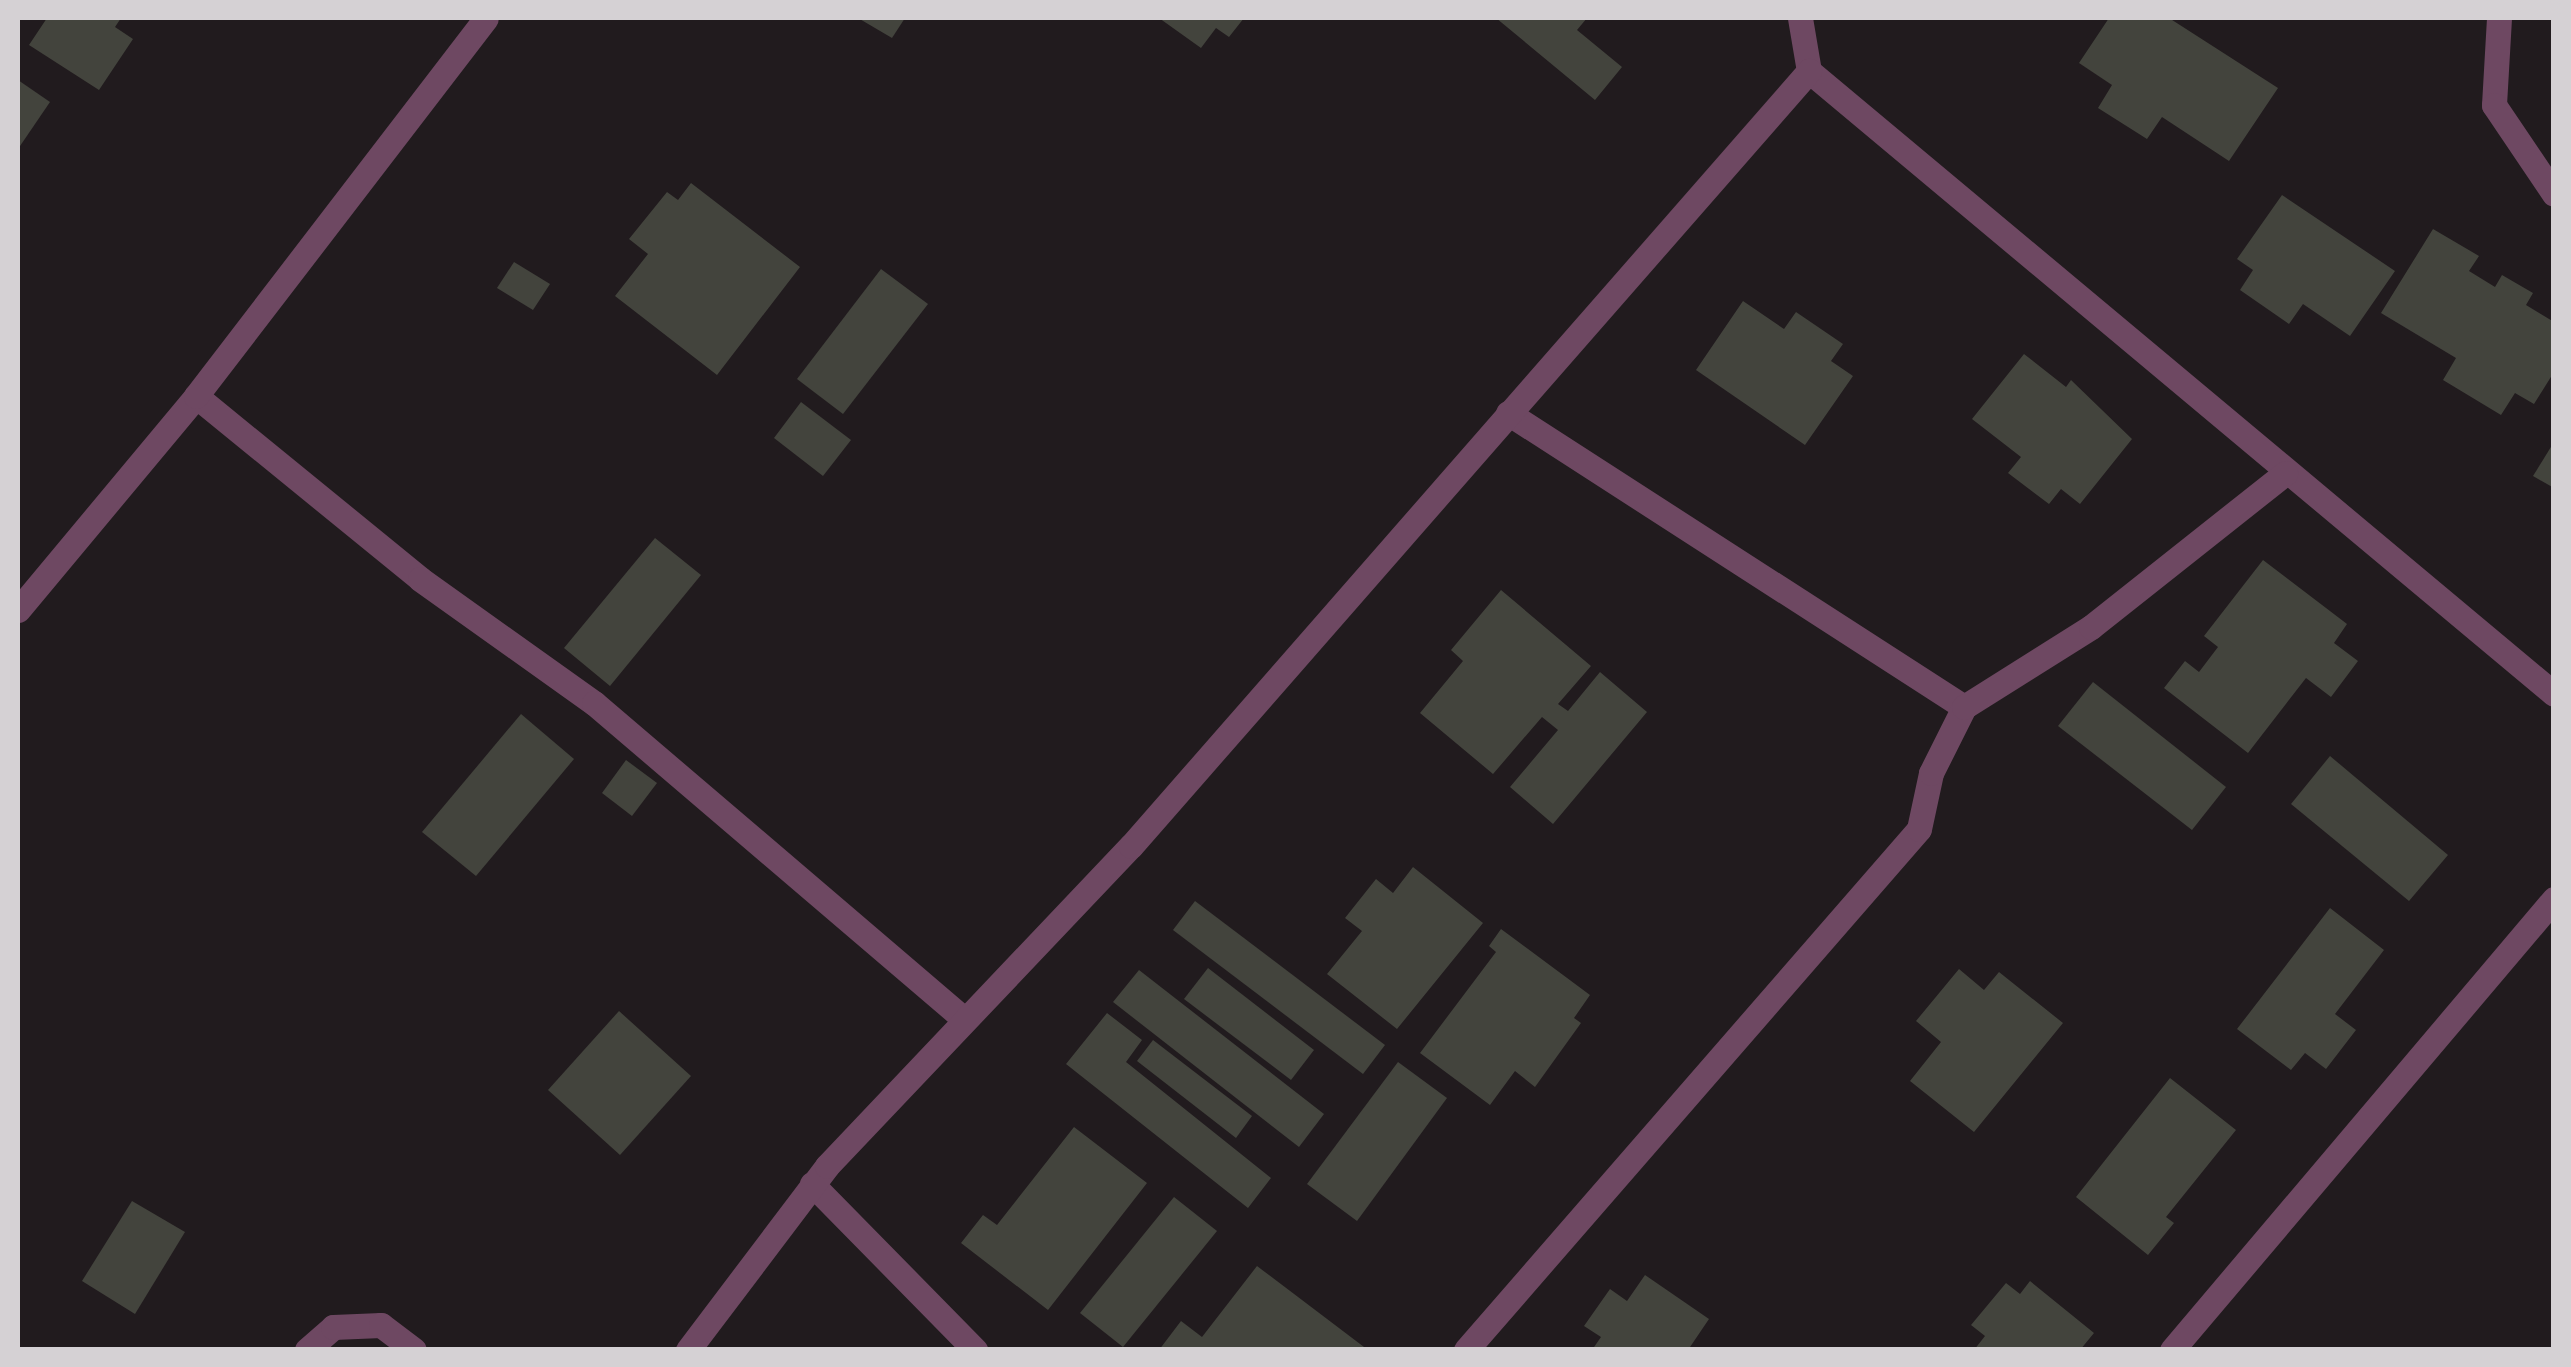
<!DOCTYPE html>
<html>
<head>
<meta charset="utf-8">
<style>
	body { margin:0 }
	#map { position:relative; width:2571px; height:1367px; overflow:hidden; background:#211b1e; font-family:Cabin,sans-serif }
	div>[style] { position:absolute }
	.building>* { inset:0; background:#43443d }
	.minor>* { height:25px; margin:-12.5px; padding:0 12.5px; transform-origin:12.5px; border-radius:12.5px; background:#6e4862 }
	span { translate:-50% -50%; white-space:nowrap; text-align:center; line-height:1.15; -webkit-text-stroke:8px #171215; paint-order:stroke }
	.frame { position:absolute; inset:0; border:20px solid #d5d1d4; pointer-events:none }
</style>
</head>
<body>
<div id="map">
	<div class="building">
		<i style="clip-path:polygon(47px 18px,121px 18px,115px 27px,133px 39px,99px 90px,29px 45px)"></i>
		<i style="clip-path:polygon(858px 18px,905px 18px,892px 38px)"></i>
		<i style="clip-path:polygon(1159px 18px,1244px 18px,1229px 37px,1216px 28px,1201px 48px)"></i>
		<i style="clip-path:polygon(1496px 18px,1587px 18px,1577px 30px,1622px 67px,1595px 100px)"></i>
		<i style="clip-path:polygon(2109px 18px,2169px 18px,2278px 88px,2229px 161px,2162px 117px,2147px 139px,2098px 108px,2112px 85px,2079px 63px)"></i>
		<i style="clip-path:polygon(18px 80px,50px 102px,18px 149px)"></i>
		<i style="clip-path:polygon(691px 183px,800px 267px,717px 375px,615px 296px,648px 254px,629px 239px,667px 192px,678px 200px)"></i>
		<i style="clip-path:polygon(2282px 195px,2395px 271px,2350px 336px,2303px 304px,2289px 324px,2240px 290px,2253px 270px,2237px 259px)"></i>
		<i style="clip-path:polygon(2433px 229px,2479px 256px,2469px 271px,2495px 287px,2502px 275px,2533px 293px,2526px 305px,2554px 322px,2554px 372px,2534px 404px,2515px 393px,2501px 415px,2443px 380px,2456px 358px,2381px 313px)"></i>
		<i style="clip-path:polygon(514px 262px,550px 284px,533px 310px,497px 288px)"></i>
		<i style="clip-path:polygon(881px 269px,928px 304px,843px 414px,797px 379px)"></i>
		<i style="clip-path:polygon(1743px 301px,1784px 329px,1796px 312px,1843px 344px,1831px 361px,1853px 376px,1805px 445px,1696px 370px)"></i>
		<i style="clip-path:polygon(2024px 354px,2066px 387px,2071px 380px,2132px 439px,2080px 504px,2061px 489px,2049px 504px,2008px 473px,2021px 457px,1972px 419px)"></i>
		<i style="clip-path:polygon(801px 402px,851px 440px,823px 476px,774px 438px)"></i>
		<i style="clip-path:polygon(2554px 442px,2554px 488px,2533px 476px)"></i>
		<i style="clip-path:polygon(655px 538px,701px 575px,610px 686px,564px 648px)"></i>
		<i style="clip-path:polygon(2263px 560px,2347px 624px,2334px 643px,2358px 661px,2331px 697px,2306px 678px,2248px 753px,2164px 688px,2185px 661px,2199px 672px,2218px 647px,2204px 636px)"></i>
		<i style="clip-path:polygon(1501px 590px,1591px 666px,1558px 704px,1568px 711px,1600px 672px,1647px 712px,1553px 824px,1510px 787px,1558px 730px,1542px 717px,1493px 774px,1420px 713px,1463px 661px,1451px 650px)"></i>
		<i style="clip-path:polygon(2093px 682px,2226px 787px,2192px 830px,2058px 726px)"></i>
		<i style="clip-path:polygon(521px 714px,574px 759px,476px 876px,422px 832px)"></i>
		<i style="clip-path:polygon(2330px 756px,2448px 855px,2409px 901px,2291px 804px)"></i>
		<i style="clip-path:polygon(626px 760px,657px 783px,632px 816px,602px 793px)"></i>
		<i style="clip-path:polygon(1413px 867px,1483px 923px,1397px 1029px,1327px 974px,1362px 931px,1345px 918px,1376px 879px,1393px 893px)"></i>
		<i style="clip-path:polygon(1195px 901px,1385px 1045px,1363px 1074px,1173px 930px)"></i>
		<i style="clip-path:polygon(2330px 908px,2384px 950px,2335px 1014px,2356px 1030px,2326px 1069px,2305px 1053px,2291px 1070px,2237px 1029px)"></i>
		<i style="clip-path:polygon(1501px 929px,1590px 995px,1574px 1018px,1581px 1023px,1535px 1087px,1515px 1071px,1490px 1105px,1420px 1053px,1496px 952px,1489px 946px)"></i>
		<i style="clip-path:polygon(1208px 968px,1314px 1050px,1291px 1080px,1184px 999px)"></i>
		<i style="clip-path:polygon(1959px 969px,1984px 990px,1999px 972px,2063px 1023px,1974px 1132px,1910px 1081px,1941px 1042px,1916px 1021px)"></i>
		<i style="clip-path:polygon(1139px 970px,1324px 1114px,1299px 1147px,1113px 1002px)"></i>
		<i style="clip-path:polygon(619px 1011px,691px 1076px,620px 1155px,548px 1090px)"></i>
		<i style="clip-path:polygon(1107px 1013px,1142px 1040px,1126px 1062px,1271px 1178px,1248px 1208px,1066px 1064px)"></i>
		<i style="clip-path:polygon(1153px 1040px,1252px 1116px,1236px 1138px,1137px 1061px)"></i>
		<i style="clip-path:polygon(1398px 1062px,1447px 1098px,1357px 1221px,1307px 1184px)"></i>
		<i style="clip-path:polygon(2170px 1078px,2236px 1130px,2166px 1217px,2174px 1223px,2148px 1255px,2076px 1197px)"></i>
		<i style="clip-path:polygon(1074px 1127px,1147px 1183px,1048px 1310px,961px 1243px,983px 1215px,997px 1225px)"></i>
		<i style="clip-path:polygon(1174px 1197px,1217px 1231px,1123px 1347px,1080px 1313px)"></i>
		<i style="clip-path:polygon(132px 1201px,185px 1232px,135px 1314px,82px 1281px)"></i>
		<i style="clip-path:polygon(1257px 1266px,1368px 1350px,1159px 1350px,1181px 1321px,1202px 1337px)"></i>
		<i style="clip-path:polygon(1645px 1275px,1709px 1319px,1688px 1350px,1592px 1350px,1601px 1337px,1584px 1326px,1610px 1289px,1627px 1301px)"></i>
		<i style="clip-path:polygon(2030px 1281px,2094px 1333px,2080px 1350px,1974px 1350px,1985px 1336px,1971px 1325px,2006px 1283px,2020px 1294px)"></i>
	</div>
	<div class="minor">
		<i style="left:1800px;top:18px;width:54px;rotate:80.4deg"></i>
		<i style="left:1809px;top:71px;width:971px;rotate:39.9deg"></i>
		<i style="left:2499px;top:18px;width:87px;rotate:93.3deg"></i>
		<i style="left:2494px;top:105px;width:107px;rotate:56deg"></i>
		<i style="left:196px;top:396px;width:289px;rotate:39.2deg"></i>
		<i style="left:420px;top:579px;width:214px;rotate:35.5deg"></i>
		<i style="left:594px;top:703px;width:483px;rotate:40.5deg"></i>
		<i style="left:1508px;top:413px;width:543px;rotate:32.81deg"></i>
		<i style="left:18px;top:610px;width:278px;rotate:-50.2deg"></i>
		<i style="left:196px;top:396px;width:476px;rotate:-52.5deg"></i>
		<i style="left:812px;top:1184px;width:233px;rotate:45.5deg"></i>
		<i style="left:307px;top:1350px;width:35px;rotate:-41deg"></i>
		<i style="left:333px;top:1327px;width:48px;rotate:-2.4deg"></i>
		<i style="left:381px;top:1325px;width:41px;rotate:37.1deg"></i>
		<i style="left:688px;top:1350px;width:231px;rotate:-52.9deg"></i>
		<i style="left:827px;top:1166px;width:441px;rotate:-46.5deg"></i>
		<i style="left:1131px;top:846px;width:1030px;rotate:-48.82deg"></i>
		<i style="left:1466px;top:1350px;width:690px;rotate:-48.99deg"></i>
		<i style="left:1919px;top:829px;width:57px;rotate:-77.9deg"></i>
		<i style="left:1931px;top:773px;width:74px;rotate:-63.4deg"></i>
		<i style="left:1964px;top:707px;width:150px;rotate:-32.2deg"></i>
		<i style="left:2091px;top:627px;width:248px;rotate:-38.4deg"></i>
		<i style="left:2172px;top:1350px;width:591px;rotate:-49.74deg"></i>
	</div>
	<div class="frame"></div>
</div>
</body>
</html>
